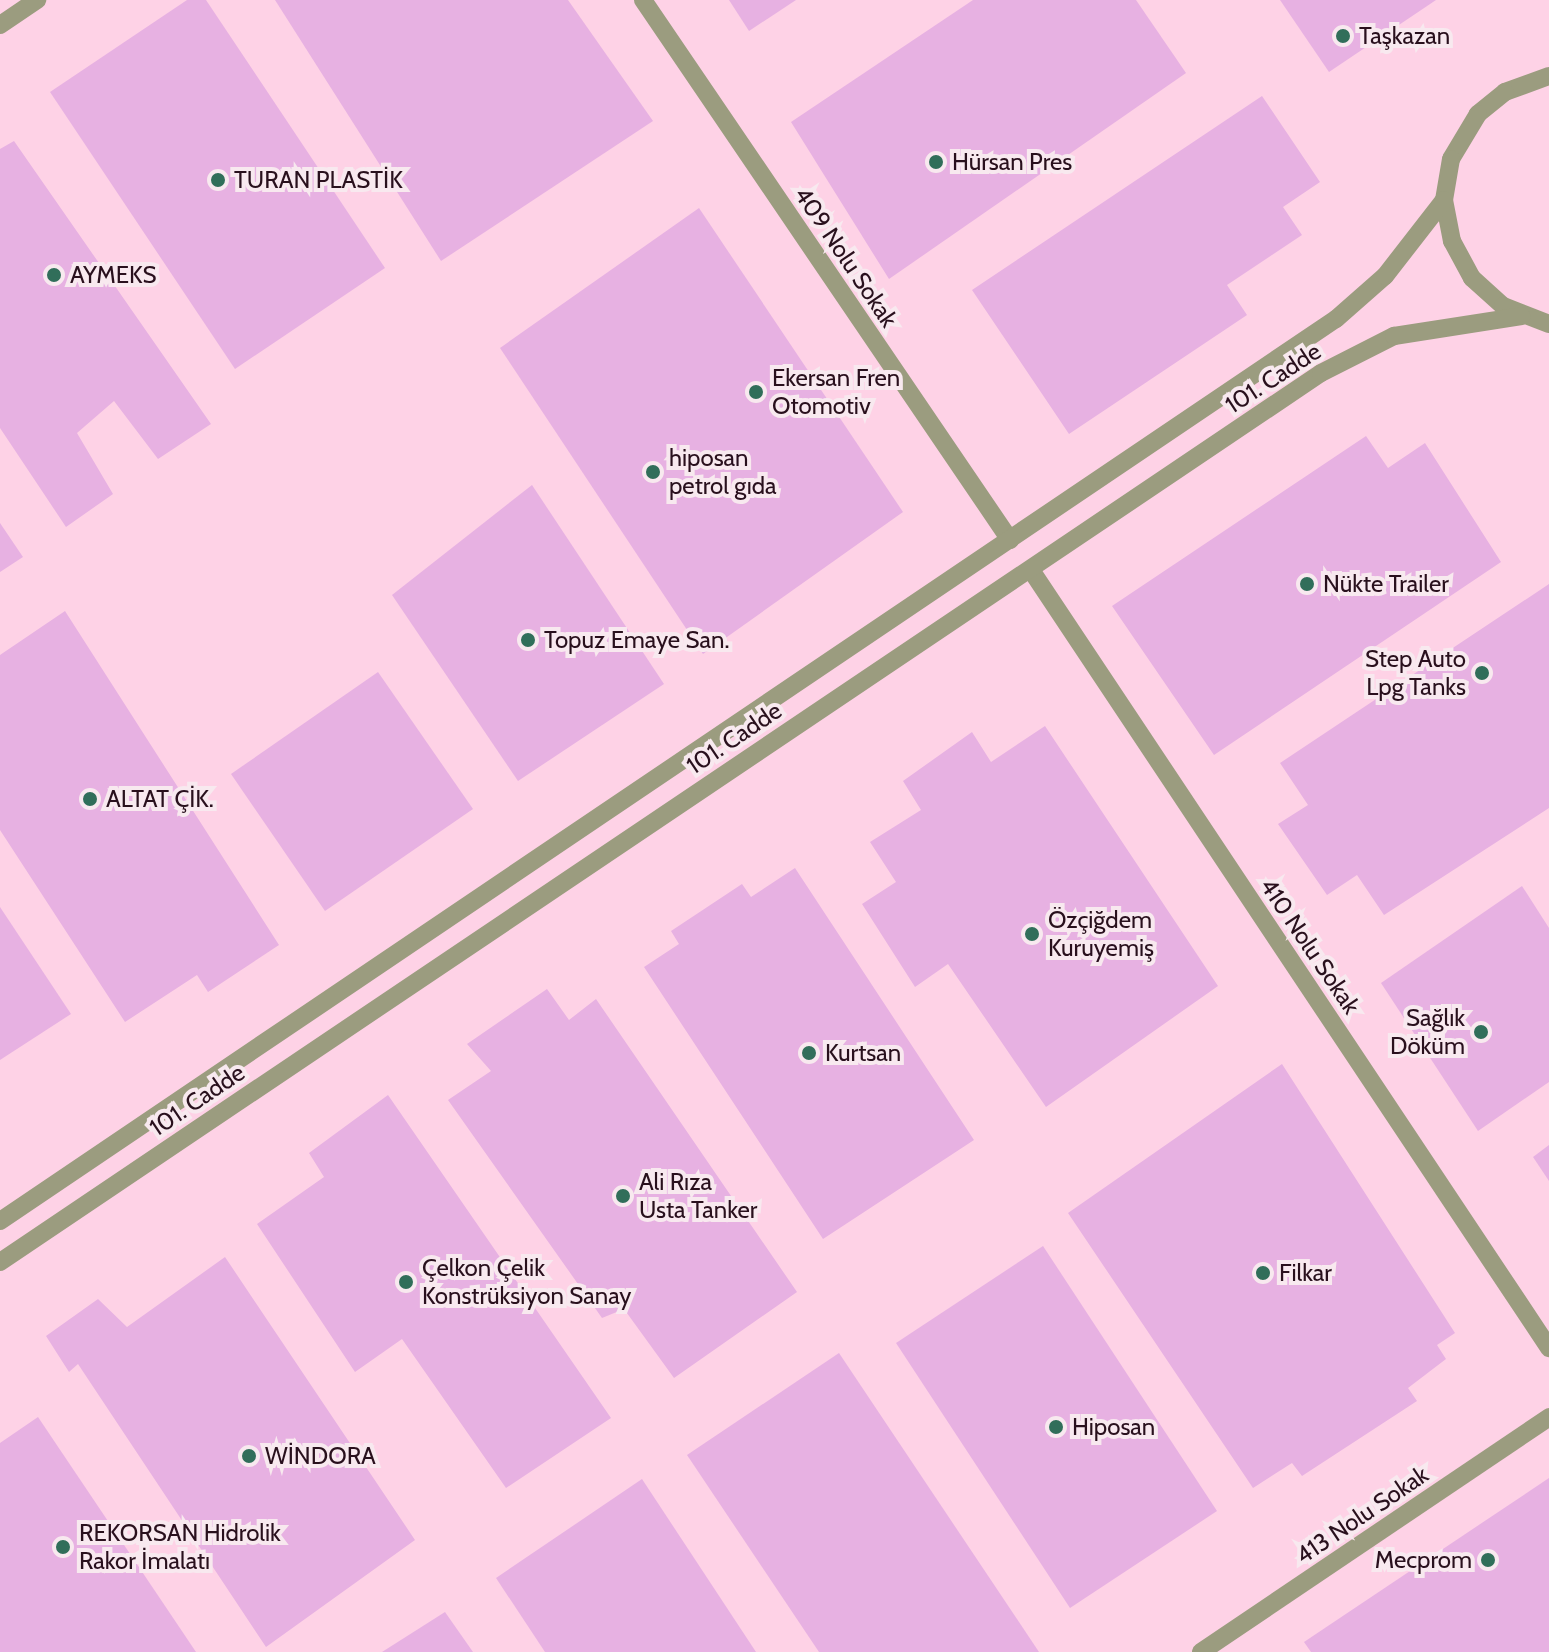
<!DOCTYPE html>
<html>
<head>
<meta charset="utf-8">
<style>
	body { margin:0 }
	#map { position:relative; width:1549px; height:1652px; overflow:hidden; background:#fed2e6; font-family:Cabin,sans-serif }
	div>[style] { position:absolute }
	.building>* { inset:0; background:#e7b1e2 }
	.minor>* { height:18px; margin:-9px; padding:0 9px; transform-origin:9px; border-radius:9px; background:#9b9c7f }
	.dots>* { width:22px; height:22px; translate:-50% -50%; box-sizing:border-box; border:4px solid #f8e9ef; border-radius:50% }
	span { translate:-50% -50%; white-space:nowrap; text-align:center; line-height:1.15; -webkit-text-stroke:8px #f8e9ef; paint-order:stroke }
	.poi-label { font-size:24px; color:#29101d }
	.left { translate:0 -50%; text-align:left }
	.right { translate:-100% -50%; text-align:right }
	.street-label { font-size:24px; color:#29101d }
</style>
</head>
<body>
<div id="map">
	<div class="building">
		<i style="clip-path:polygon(187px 0,206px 0,385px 268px,235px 369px,50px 92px)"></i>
		<i style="clip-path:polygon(275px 0,568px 0,653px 121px,441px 261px)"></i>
		<i style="clip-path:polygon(729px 0,796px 0,749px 31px)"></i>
		<i style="clip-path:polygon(973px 0,1136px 0,1186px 73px,889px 279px,791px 122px)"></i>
		<i style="clip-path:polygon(1280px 0,1436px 0,1329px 72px)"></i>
		<i style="clip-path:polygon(1262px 96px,1320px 182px,1283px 207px,1302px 235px,1227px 285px,1247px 315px,1069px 434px,972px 290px)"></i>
		<i style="clip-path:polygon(14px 141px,211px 424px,158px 459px,114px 401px,77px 433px,113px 494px,66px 527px,0 428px,0 149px)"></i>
		<i style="clip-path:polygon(699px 208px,903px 512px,703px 654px,500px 348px)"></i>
		<i style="clip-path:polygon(1366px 436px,1388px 468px,1425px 443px,1501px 562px,1214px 755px,1112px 606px)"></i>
		<i style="clip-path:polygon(532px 485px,664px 684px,518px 781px,392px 595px)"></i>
		<i style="clip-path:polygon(0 523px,23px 557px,0 572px)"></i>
		<i style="clip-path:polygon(1549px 584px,1549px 808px,1384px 915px,1357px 875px,1327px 895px,1278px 824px,1308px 805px,1280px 763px)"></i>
		<i style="clip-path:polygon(65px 611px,279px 945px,208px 992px,197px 975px,125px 1022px,0 830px,0 655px)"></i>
		<i style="clip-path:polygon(378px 672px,473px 809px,325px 911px,231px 774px)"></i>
		<i style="clip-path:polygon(1045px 726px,1218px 986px,1046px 1107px,948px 964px,915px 987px,862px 904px,896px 882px,870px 842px,921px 810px,903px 781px,972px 732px,991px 762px)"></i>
		<i style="clip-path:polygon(795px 868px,974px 1140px,823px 1239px,644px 967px,679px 944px,671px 931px,742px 884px,751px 897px)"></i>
		<i style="clip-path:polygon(1522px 886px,1549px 928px,1549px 1082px,1478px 1131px,1381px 983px)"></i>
		<i style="clip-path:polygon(0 907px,71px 1014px,0 1060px)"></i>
		<i style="clip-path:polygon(547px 989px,569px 1020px,596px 999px,797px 1292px,674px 1378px,624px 1309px,602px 1318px,448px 1100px,491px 1071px,467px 1044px)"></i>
		<i style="clip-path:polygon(1282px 1064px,1455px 1333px,1437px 1345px,1446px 1359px,1408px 1388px,1417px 1401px,1302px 1476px,1292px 1463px,1253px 1488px,1068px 1213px)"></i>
		<i style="clip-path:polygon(388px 1095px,611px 1418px,506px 1488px,402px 1339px,355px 1372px,257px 1224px,324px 1177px,309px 1153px)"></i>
		<i style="clip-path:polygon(1549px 1145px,1549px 1181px,1533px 1157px)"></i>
		<i style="clip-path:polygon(1043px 1246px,1217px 1511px,1070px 1608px,896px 1343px)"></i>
		<i style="clip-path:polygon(225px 1257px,415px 1540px,266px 1647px,78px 1364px,69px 1372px,46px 1336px,98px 1299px,127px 1327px)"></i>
		<i style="clip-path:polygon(839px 1353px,1039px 1652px,819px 1652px,687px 1455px)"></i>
		<i style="clip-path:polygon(38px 1417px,196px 1652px,0 1652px,0 1443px)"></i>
		<i style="clip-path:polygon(1549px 1478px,1549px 1652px,1311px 1652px,1304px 1642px)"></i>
		<i style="clip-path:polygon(642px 1479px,756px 1652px,545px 1652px,496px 1578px)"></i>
		<i style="clip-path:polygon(445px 1612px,473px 1652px,382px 1652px)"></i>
	</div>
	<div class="minor">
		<i style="left:643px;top:0;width:653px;rotate:55.8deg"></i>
		<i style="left:0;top:25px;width:45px;rotate:-34deg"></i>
		<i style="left:1549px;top:76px;width:47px;rotate:160deg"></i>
		<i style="left:1505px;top:92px;width:35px;rotate:141deg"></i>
		<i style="left:1478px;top:114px;width:52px;rotate:121deg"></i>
		<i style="left:1451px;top:159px;width:42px;rotate:99.7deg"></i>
		<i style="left:1444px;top:200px;width:42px;rotate:79deg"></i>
		<i style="left:1452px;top:241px;width:42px;rotate:61.6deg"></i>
		<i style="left:1472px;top:278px;width:42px;rotate:42.1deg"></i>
		<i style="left:1503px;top:306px;width:49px;rotate:21.4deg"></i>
		<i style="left:1031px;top:570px;width:935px;rotate:56.34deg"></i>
		<i style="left:0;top:1221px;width:1612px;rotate:-34.03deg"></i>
		<i style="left:1336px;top:319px;width:65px;rotate:-41.3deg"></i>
		<i style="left:1385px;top:276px;width:96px;rotate:-52.2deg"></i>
		<i style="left:0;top:1262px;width:1592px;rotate:-33.94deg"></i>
		<i style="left:1321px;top:373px;width:82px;rotate:-26.9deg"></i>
		<i style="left:1394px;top:336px;width:129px;rotate:-8.9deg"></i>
		<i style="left:1201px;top:1652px;width:420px;rotate:-34deg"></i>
	</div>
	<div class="dots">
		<i style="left:1343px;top:36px;background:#316e5a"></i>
		<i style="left:936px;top:162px;background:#316e5a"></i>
		<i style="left:218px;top:180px;background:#316e5a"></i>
		<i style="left:54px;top:275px;background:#316e5a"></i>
		<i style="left:756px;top:392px;background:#316e5a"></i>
		<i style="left:653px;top:472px;background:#316e5a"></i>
		<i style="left:1307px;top:584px;background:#316e5a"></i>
		<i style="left:528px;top:640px;background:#316e5a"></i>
		<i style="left:1482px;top:673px;background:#316e5a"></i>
		<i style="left:90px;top:799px;background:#316e5a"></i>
		<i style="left:1032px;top:934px;background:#316e5a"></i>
		<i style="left:1481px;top:1032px;background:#316e5a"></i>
		<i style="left:809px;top:1053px;background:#316e5a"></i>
		<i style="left:623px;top:1196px;background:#316e5a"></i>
		<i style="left:1263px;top:1273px;background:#316e5a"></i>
		<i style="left:406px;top:1282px;background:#316e5a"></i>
		<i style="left:1056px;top:1427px;background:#316e5a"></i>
		<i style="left:249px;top:1456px;background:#316e5a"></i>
		<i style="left:63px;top:1547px;background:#316e5a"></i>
		<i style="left:1488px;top:1560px;background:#316e5a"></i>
	</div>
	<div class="poi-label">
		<span class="left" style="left:1359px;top:36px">Taşkazan</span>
		<span class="left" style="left:952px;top:162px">Hürsan Pres</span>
		<span class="left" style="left:234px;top:180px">TURAN PLASTİK</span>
		<span class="left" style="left:70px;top:275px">AYMEKS</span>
		<span class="left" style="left:772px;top:392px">Ekersan Fren<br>Otomotiv</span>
		<span class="left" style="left:669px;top:472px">hiposan<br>petrol gıda</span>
		<span class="left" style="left:1323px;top:584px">Nükte Trailer</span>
		<span class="left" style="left:544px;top:640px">Topuz Emaye San.</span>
		<span class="right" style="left:1466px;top:673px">Step Auto<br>Lpg Tanks</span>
		<span class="left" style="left:106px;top:799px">ALTAT ÇİK.</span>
		<span class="left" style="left:1048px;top:934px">Özçiğdem<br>Kuruyemiş</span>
		<span class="right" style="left:1465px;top:1032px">Sağlık<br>Döküm</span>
		<span class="left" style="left:825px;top:1053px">Kurtsan</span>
		<span class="left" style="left:639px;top:1196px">Ali Rıza<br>Usta Tanker</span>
		<span class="left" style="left:422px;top:1282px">Çelkon Çelik<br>Konstrüksiyon Sanay</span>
		<span class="left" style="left:1279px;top:1273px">Filkar</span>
		<span class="left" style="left:1072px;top:1427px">Hiposan</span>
		<span class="left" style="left:265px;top:1456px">WİNDORA</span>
		<span class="left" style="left:79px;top:1547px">REKORSAN Hidrolik<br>Rakor İmalatı</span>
		<span class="right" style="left:1472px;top:1560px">Mecprom</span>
	</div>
	<div class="street-label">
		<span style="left:846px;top:257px;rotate:56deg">409 Nolu Sokak</span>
		<span style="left:1273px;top:378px;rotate:-33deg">101. Cadde</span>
		<span style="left:734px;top:738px;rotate:-34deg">101. Cadde</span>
		<span style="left:1310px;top:946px;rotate:56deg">410 Nolu Sokak</span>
		<span style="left:197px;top:1100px;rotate:-34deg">101. Cadde</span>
		<span style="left:1362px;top:1515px;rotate:-34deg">413 Nolu Sokak</span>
	</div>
</div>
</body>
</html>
